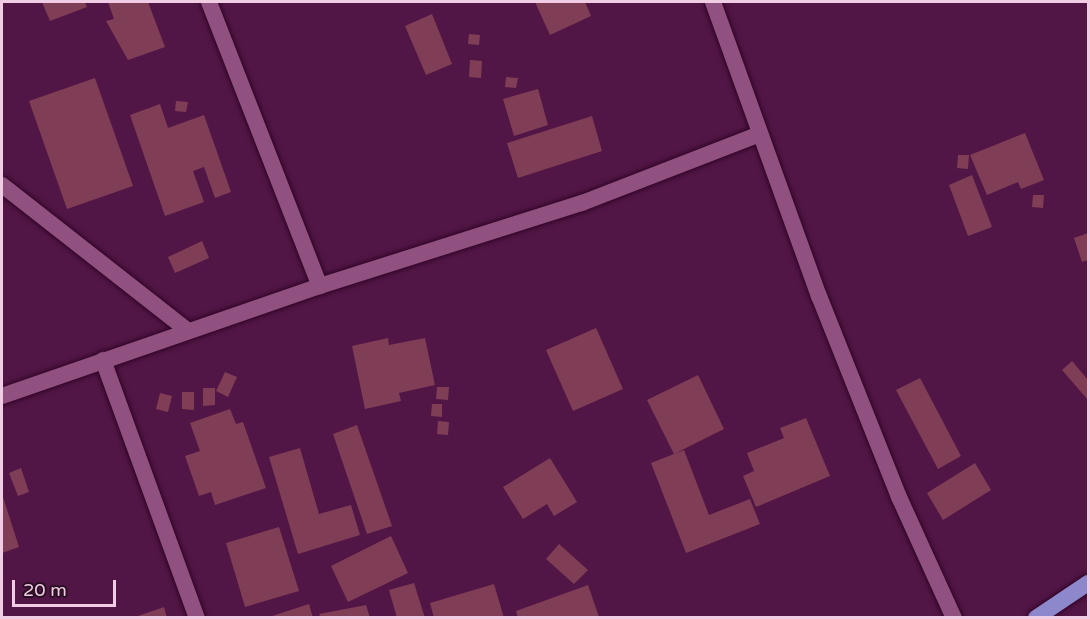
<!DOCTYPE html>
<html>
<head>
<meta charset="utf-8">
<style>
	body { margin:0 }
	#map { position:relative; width:1090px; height:619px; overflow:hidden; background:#511645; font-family:"Varela Round",sans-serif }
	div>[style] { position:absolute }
	.building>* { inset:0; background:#7f3d56 }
	.roads { filter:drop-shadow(0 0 2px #300427) drop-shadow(0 0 2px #300427) }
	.minor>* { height:16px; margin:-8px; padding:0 8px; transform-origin:8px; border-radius:8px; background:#905080 }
	.trunk>* { height:16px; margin:-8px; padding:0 8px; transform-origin:8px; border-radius:8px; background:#8d88cc }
	span { translate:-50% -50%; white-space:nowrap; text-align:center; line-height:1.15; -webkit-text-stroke:5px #290f22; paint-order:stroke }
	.frame { position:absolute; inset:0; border:3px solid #f1cce5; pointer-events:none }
	.scale { position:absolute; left:12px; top:580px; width:104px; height:27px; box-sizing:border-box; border:3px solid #f1cce5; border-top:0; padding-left:8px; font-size:18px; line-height:21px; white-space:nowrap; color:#f1cce5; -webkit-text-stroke:4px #290f22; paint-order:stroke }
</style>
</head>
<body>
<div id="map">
	<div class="building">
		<i style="clip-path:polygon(42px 2px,85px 2px,87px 7px,50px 21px)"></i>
		<i style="clip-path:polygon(108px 2px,148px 2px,165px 47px,128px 60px,106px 21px,114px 19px)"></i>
		<i style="clip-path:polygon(535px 2px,585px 2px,591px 16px,550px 35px)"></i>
		<i style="clip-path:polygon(432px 14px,452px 64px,426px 75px,405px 26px)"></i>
		<i style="clip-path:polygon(469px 34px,480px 35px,479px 45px,468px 44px)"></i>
		<i style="clip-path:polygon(470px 60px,482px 61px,481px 78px,469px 77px)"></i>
		<i style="clip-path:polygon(506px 77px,518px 78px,516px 88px,505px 87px)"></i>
		<i style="clip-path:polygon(95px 78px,133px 186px,67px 209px,29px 101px)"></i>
		<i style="clip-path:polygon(538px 89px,548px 125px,514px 136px,503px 99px)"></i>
		<i style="clip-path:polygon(176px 101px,188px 102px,186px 112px,175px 111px)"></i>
		<i style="clip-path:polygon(160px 104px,168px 128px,204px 115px,231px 192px,215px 198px,204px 167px,193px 171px,204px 202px,165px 216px,130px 115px)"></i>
		<i style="clip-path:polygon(592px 116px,602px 151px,518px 178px,507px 143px)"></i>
		<i style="clip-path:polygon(1025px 133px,1044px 180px,1021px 189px,1018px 182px,987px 195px,970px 155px)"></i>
		<i style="clip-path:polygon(958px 155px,969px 155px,968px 169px,957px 168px)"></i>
		<i style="clip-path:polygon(972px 175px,992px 227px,968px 236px,949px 185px)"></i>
		<i style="clip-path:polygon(1033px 195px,1044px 195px,1043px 208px,1032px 207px)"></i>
		<i style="clip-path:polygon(1088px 233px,1088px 260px,1082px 262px,1074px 238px)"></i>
		<i style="clip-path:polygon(202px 241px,209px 258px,175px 273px,168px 257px)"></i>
		<i style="clip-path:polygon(596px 328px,623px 389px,573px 411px,546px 350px)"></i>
		<i style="clip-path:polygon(388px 338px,389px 345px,425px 338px,435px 385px,399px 393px,401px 401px,365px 409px,352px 346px)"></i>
		<i style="clip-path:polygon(1072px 361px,1088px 380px,1088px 400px,1062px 370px)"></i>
		<i style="clip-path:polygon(225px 372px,237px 377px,228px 397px,216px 391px)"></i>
		<i style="clip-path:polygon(698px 375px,724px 429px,674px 454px,647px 400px)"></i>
		<i style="clip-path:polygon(920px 378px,961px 456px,938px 469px,896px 390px)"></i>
		<i style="clip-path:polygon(437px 387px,449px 387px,448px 400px,436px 399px)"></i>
		<i style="clip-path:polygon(203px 388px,215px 388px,215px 405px,203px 406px)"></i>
		<i style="clip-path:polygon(182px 392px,194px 392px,194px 410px,182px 409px)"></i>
		<i style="clip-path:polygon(160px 393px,172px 396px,168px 412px,156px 409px)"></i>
		<i style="clip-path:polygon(432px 404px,442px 404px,442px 417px,431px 416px)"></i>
		<i style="clip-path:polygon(230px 409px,236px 424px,243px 422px,266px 488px,215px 505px,211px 492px,199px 496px,185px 456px,200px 451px,190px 423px)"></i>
		<i style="clip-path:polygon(806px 418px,830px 476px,756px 507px,743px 476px,754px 471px,747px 453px,784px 438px,780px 428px)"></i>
		<i style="clip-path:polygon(438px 421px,449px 422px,448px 435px,437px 434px)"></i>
		<i style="clip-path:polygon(357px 425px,392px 526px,367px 534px,333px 434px)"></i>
		<i style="clip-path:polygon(300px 448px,319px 514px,351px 505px,360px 535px,298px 554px,269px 457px)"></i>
		<i style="clip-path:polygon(684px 450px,709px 515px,750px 499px,760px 524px,686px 553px,651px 463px)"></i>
		<i style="clip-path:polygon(550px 458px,577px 502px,554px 516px,547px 504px,523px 519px,503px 487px)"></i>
		<i style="clip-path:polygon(975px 463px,991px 490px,943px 520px,927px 493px)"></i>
		<i style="clip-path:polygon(21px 468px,29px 492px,18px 496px,9px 473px)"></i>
		<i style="clip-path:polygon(2px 494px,19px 547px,2px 553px)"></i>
		<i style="clip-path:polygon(279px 527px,299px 591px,245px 607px,226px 543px)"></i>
		<i style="clip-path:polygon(391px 536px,408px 573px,348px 602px,331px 566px)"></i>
		<i style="clip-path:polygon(559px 544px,588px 570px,574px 584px,546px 559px)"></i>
		<i style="clip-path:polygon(414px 583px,425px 618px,397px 618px,389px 590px)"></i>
		<i style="clip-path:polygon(494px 584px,504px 618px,434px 618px,430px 603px)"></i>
		<i style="clip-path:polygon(588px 585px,599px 617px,518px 618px,516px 611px)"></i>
		<i style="clip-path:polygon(309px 604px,313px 618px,269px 618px,269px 617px)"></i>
		<i style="clip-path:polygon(366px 605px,370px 618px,321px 618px,319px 614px)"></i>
		<i style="clip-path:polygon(164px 607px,167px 618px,135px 618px,135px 617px)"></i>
	</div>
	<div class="roads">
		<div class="minor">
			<i style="left:209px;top:2px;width:305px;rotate:68.7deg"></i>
			<i style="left:713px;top:2px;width:313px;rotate:70.2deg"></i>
			<i style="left:819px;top:296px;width:216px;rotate:68.3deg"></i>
			<i style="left:899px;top:497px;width:133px;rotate:65.6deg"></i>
			<i style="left:2px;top:185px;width:236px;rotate:38.1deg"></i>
			<i style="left:103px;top:360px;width:275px;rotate:70deg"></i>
			<i style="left:2px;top:396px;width:336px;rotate:-19.1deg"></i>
			<i style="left:320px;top:286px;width:275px;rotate:-17.6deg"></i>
			<i style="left:582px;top:203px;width:191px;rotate:-21.2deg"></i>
		</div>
		<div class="trunk">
			<i style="left:1036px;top:618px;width:63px;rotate:-33.9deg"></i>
		</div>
	</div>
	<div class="frame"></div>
	<div class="scale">20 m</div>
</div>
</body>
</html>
